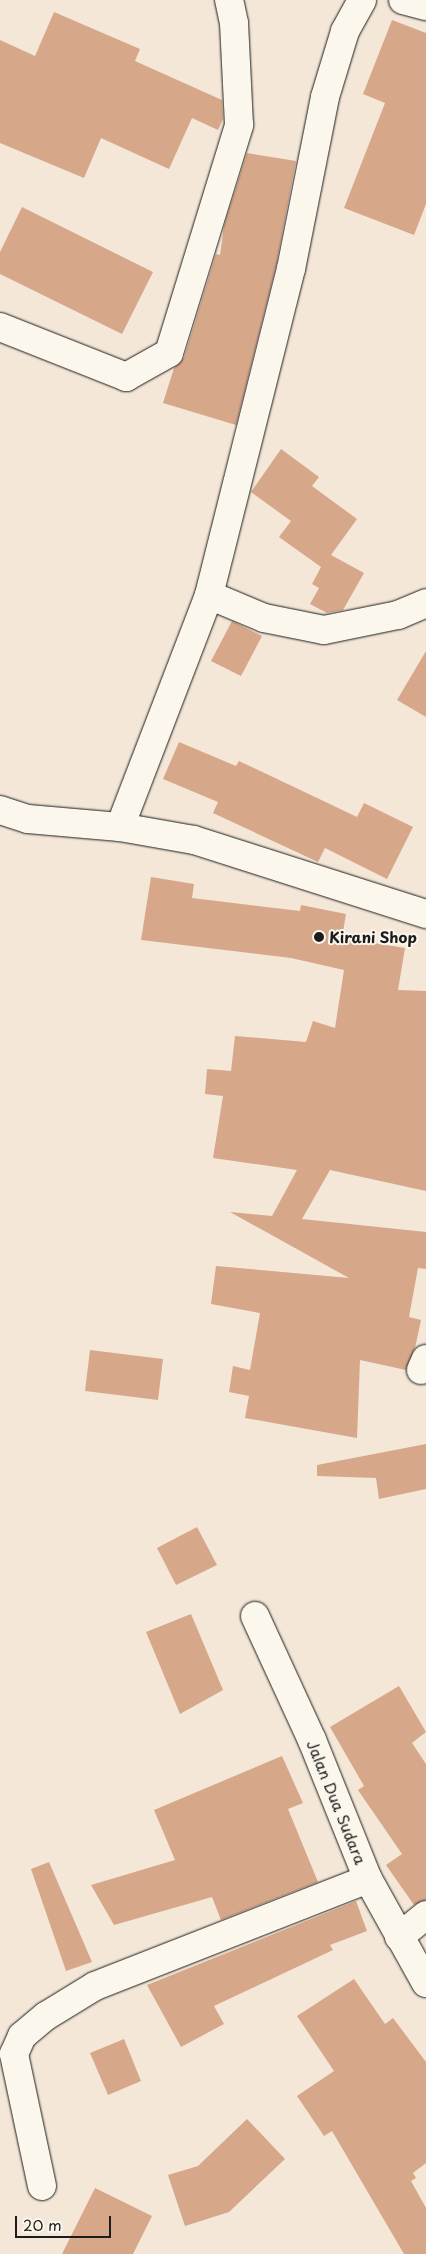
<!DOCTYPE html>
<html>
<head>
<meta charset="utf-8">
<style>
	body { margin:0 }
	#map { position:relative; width:426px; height:2254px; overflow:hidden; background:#f4e7d8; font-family:"Playpen Sans",sans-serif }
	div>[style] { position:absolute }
	.building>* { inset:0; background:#d7a789 }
	.roads { filter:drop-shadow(0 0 1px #1c1c1c) drop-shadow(0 0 1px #1c1c1c) }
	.minor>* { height:28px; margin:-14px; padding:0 14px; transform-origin:14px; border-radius:14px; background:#fbf7ec }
	.dots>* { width:14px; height:14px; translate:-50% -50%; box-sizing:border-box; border:2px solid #fbf7ec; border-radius:50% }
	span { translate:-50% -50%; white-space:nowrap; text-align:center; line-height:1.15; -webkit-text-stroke:4px #fbf7ec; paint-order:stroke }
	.poi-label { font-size:15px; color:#1c1c1c; font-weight:700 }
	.left { translate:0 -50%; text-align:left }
	.street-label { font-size:15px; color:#1c1c1c }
	.scale { position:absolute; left:15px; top:2216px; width:96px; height:22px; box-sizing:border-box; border:2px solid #1c1c1c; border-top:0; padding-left:6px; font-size:15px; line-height:18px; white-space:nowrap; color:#1c1c1c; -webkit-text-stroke:4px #fbf7ec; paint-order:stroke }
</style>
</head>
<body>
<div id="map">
	<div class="building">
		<i style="clip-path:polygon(54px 12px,140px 49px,135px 61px,222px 100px,223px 119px,218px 130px,192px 118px,169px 169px,101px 138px,84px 178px,0 143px,0 40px,35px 56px)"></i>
		<i style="clip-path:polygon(392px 20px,426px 33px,426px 204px,414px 235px,344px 208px,385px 103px,363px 94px)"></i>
		<i style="clip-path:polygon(247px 153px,296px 161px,276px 266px,236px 425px,163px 403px,174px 368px,184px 358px,216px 254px,220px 255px,224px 226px)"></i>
		<i style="clip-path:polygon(22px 207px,153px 272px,122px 334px,0 274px,0 252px)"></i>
		<i style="clip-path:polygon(281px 449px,319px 477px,312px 486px,357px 519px,331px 555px,364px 573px,343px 610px,327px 613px,310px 604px,319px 588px,312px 584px,321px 567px,279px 537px,291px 521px,251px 492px)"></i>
		<i style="clip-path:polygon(232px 621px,262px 636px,241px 676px,211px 661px)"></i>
		<i style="clip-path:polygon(426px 651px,426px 717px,397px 700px)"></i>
		<i style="clip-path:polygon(179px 742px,236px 766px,239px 761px,357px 817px,364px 803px,413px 827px,387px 879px,325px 848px,318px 862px,213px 813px,218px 802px,163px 779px)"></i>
		<i style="clip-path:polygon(151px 877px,194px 884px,192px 898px,300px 911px,301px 905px,346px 914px,342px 938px,405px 948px,398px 990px,426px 991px,426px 1191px,330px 1170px,302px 1219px,426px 1232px,426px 1269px,418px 1268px,409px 1317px,421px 1320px,415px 1348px,406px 1370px,360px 1360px,357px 1438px,245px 1418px,249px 1396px,229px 1392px,233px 1366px,250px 1370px,260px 1313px,211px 1304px,216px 1266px,349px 1278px,230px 1212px,272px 1216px,297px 1170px,213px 1158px,223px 1096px,205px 1094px,207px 1069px,231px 1071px,235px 1036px,306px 1042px,313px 1021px,335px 1028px,344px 970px,291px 958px,141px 940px)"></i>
		<i style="clip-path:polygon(90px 1350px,163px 1359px,158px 1400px,85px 1391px)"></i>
		<i style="clip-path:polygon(426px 1444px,426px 1489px,379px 1499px,376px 1478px,317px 1476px,317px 1465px)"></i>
		<i style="clip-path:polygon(197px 1527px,217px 1565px,176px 1585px,157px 1548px)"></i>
		<i style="clip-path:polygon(191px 1614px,223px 1690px,180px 1714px,146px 1632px)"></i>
		<i style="clip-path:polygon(399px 1686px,426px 1732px,412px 1743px,426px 1764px,426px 1900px,414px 1905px,386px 1865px,402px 1854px,358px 1790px,364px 1786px,330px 1727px)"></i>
		<i style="clip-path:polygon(282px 1756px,303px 1803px,288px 1809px,318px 1882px,221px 1920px,212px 1897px,114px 1925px,91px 1885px,175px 1860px,154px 1810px)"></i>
		<i style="clip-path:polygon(49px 1862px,92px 1962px,66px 1971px,31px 1869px)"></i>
		<i style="clip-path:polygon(356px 1901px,367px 1931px,330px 1945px,333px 1950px,214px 2006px,224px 2024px,181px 2047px,147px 1985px)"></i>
		<i style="clip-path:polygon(354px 1979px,385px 2024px,393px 2018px,426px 2062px,426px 2163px,413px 2173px,416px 2178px,411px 2181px,426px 2208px,426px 2254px,404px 2254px,332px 2131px,324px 2136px,297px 2096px,334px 2071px,297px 2016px)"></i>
		<i style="clip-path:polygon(124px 2039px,141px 2081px,108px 2095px,90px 2053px)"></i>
		<i style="clip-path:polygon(247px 2119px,285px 2159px,229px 2212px,185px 2226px,168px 2175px,198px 2166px)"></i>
		<i style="clip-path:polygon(95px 2188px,152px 2216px,133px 2254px,62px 2254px)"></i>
	</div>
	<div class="roads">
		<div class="minor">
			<i style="left:403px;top:0;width:24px;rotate:15deg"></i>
			<i style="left:0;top:327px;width:136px;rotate:21.6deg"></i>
			<i style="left:126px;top:377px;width:49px;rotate:-29.2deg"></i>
			<i style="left:169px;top:353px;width:239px;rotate:-72.9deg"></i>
			<i style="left:239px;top:125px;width:102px;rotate:-92.8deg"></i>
			<i style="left:234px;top:23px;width:24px;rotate:-102deg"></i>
			<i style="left:209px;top:595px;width:60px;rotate:22.7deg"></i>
			<i style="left:264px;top:618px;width:61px;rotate:11.3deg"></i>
			<i style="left:324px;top:630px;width:76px;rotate:-11.5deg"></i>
			<i style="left:398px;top:615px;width:30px;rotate:-23deg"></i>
			<i style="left:0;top:810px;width:29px;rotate:18deg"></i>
			<i style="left:28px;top:819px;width:92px;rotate:5deg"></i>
			<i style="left:120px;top:827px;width:75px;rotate:10deg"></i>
			<i style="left:194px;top:840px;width:244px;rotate:17.7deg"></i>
			<i style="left:120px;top:827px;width:248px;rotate:-69deg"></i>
			<i style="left:209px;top:595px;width:336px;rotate:-75.9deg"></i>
			<i style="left:291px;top:269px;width:175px;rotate:-78.8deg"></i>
			<i style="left:325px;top:97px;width:69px;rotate:-73.1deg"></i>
			<i style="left:345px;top:31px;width:35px;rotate:-61deg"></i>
			<i style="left:421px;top:1370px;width:12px;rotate:-66deg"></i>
			<i style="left:255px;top:1616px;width:136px;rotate:65.3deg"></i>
			<i style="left:312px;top:1740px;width:150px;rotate:68.1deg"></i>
			<i style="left:368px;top:1879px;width:119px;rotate:60.9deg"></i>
			<i style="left:399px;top:1937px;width:35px;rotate:-39deg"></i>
			<i style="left:42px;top:2186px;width:135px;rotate:-102deg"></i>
			<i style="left:14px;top:2054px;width:20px;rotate:-66deg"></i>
			<i style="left:22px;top:2036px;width:31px;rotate:-40deg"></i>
			<i style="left:46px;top:2016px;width:57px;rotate:-31.5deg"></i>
			<i style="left:95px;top:1986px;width:293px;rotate:-21.4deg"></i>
		</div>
	</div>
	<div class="dots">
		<i style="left:319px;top:937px;background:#1c1c1c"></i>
	</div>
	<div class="poi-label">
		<span class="left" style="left:329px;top:937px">Kirani Shop</span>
	</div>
	<div class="street-label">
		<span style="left:337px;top:1802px;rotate:68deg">Jalan Dua Sudara</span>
	</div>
	<div class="scale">20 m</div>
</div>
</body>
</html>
